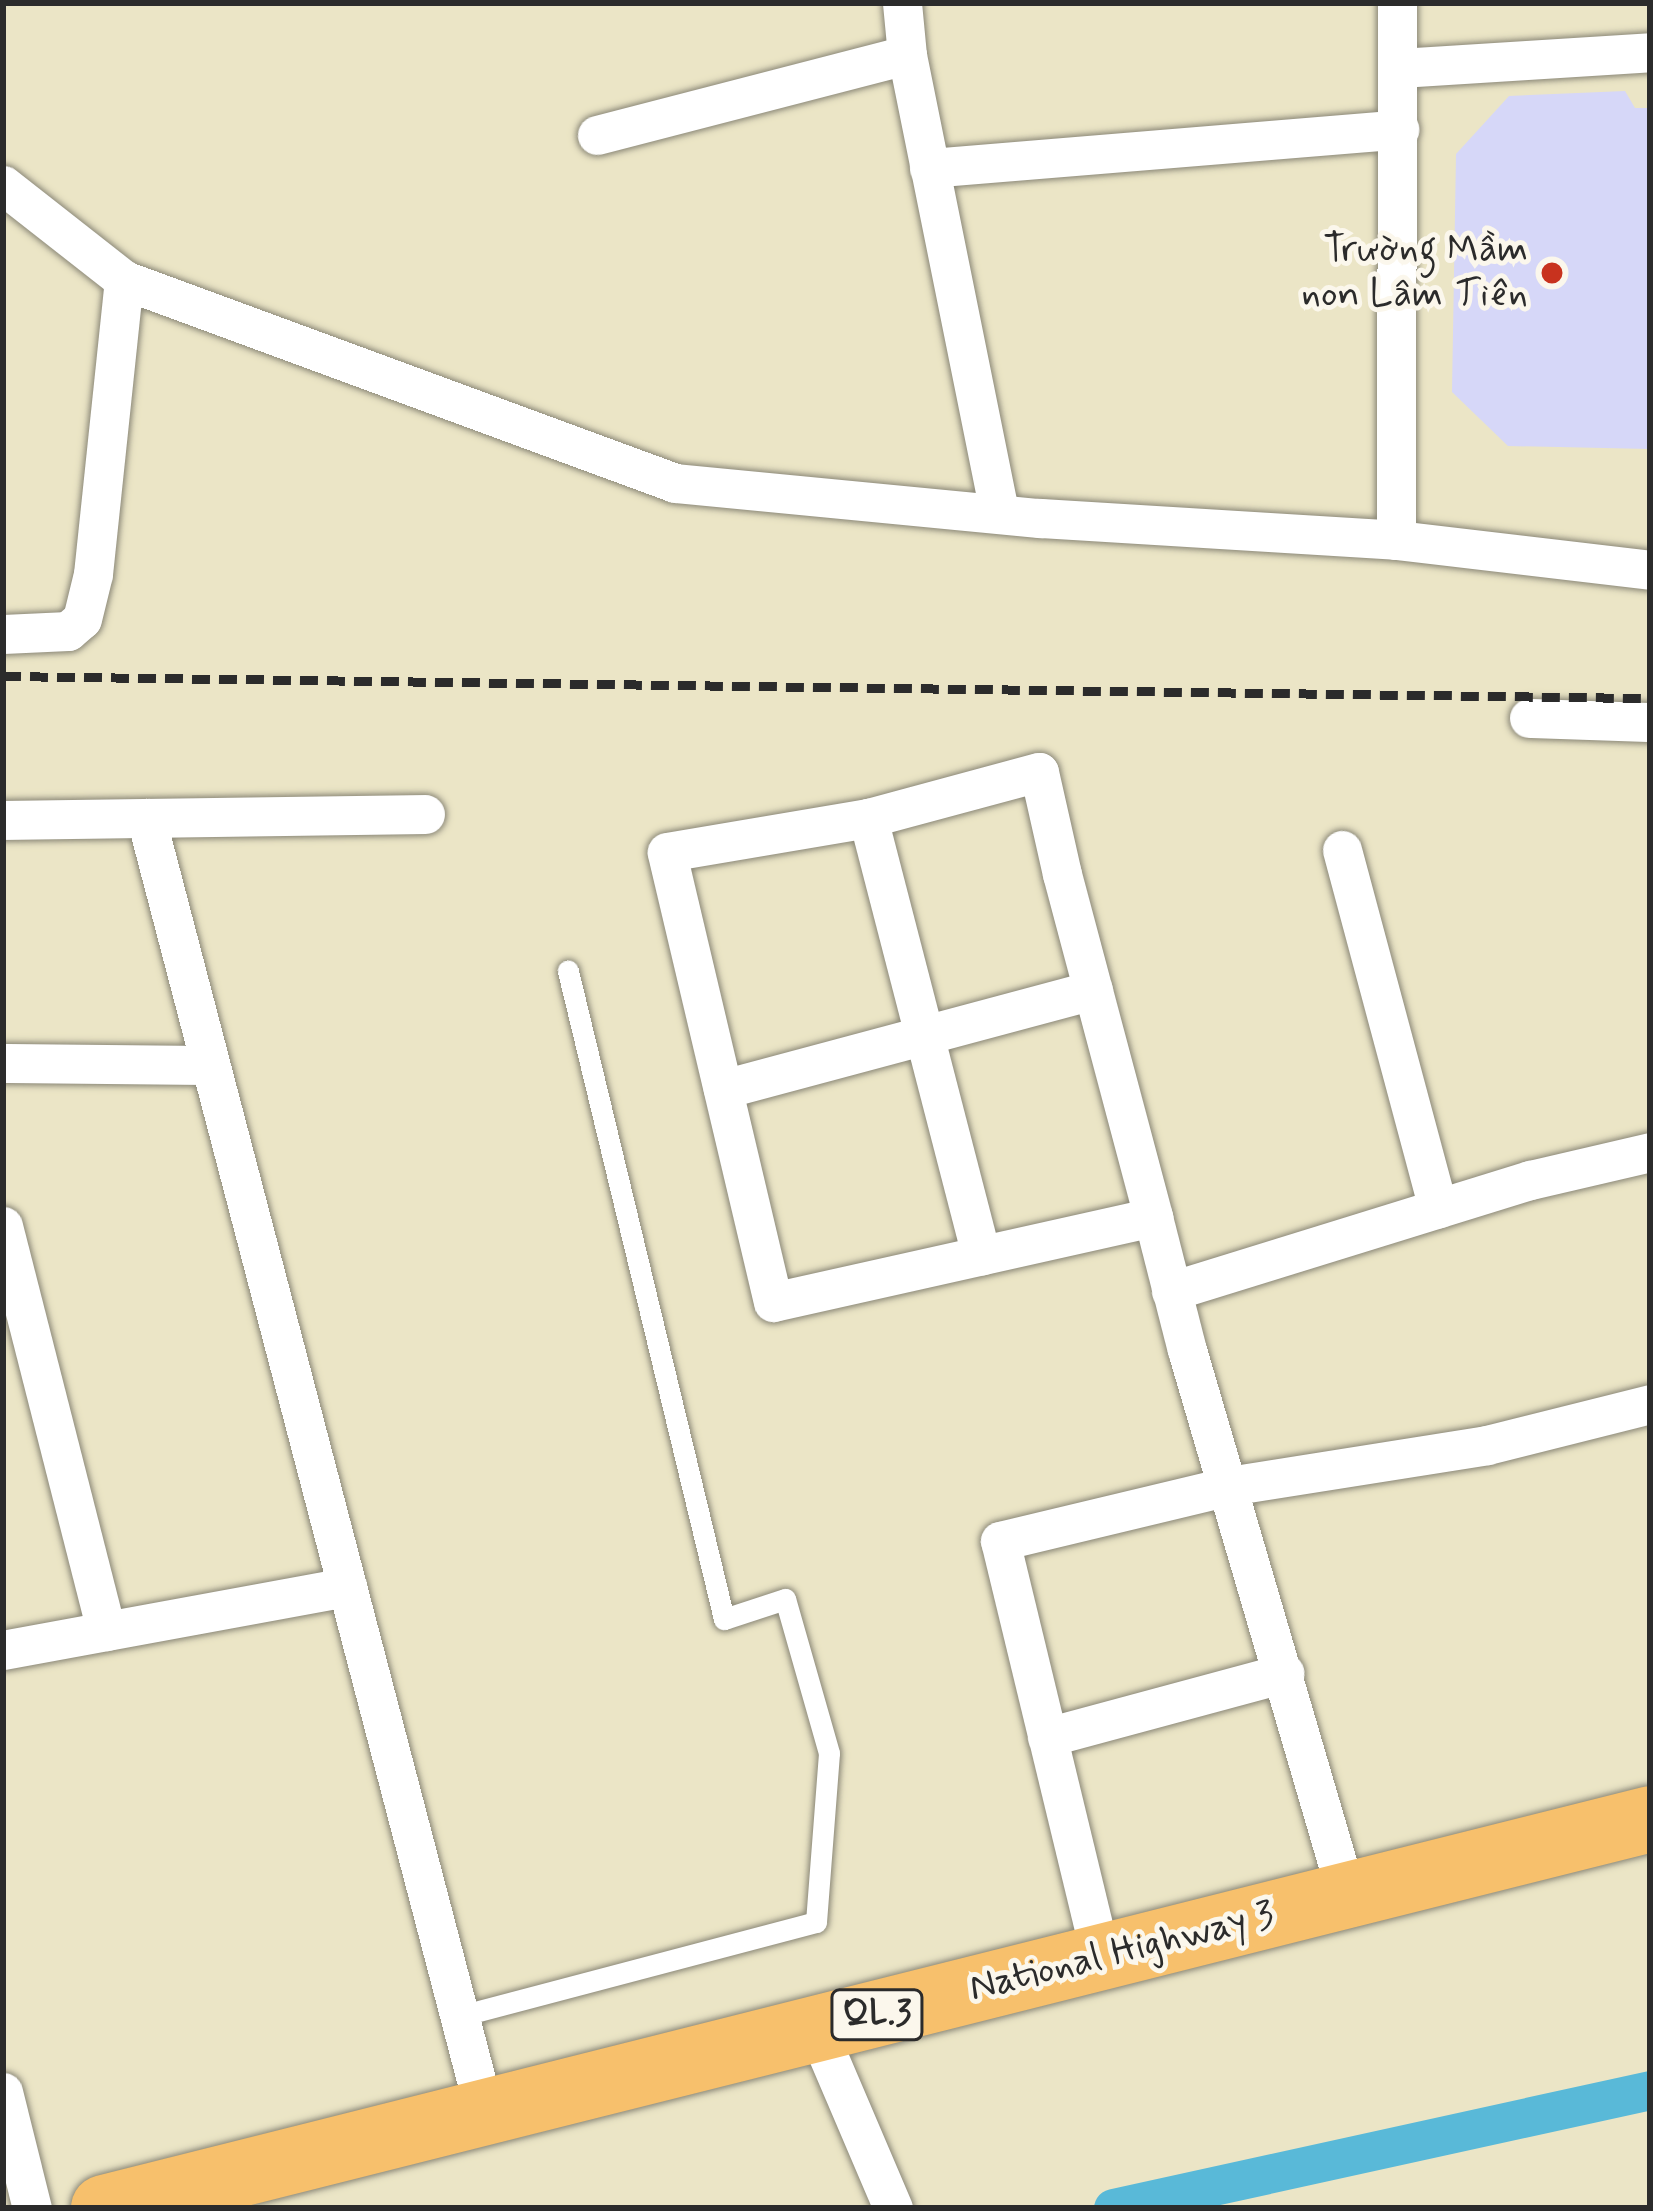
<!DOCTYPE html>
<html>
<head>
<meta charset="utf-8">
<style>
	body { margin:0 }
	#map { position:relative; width:1653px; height:2211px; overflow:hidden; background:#ebe5c6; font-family:Mynerve,sans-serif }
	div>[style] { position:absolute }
	.built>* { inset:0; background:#d6d7f8 }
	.canal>* { height:39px; margin:-19.5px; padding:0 19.5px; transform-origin:19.5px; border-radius:19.5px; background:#59b9d8 }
	.roads { filter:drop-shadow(0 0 3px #8b8878) drop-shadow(0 0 3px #8b8878) }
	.lane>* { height:21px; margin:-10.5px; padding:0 10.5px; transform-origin:10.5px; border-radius:10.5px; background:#fff }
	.street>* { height:39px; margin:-19.5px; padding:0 19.5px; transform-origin:19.5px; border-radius:19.5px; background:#fff }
	.highway>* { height:66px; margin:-33px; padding:0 33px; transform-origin:33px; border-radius:33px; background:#f7c06c }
	.rail>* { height:9px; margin-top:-4.5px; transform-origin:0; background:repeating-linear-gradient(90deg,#2b2b2b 0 18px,transparent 0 27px) }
	.dots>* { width:33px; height:33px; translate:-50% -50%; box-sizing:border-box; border:6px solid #fbf7ec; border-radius:50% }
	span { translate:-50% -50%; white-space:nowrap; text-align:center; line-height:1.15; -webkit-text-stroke:10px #fbf7ec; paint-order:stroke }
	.shield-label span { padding:3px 9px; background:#fbf7ec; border:3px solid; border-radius:9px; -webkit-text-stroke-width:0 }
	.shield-label { font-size:36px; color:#2b2b2b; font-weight:700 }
	.poi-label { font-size:39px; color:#2b2b2b }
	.right { translate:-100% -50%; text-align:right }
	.street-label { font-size:39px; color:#2b2b2b }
	.frame { position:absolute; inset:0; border:6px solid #2b2b2b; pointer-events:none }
</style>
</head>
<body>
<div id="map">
	<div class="built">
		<i style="clip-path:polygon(1625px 91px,1635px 108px,1650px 108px,1650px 449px,1508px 446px,1452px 392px,1456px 154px,1509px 96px)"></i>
	</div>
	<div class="canal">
		<i style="left:1113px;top:2208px;width:550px;rotate:-12.39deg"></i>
	</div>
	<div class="roads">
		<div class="lane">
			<i style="left:460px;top:2016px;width:368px;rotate:-14.8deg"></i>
			<i style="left:816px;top:1922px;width:169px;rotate:-85.6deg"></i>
			<i style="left:829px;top:1753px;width:160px;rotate:-105.9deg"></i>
			<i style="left:785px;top:1599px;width:64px;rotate:161.8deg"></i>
			<i style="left:724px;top:1619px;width:667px;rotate:-103.54deg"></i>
		</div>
		<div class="street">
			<i style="left:902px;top:3px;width:52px;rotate:84.5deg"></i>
			<i style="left:907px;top:55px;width:464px;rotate:78.6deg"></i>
			<i style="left:1399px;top:68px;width:252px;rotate:-3.6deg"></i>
			<i style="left:597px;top:135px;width:320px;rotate:-14.5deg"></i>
			<i style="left:929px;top:168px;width:472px;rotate:-4.7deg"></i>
			<i style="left:3px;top:185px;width:154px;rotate:38.1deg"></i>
			<i style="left:124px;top:280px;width:587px;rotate:20.22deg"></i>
			<i style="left:675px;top:483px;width:367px;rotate:5.5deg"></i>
			<i style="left:1040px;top:518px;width:357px;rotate:3.5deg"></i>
			<i style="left:1396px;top:540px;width:256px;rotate:6.7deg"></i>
			<i style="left:1396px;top:540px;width:537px;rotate:-89.89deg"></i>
			<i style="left:3px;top:634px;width:65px;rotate:-2.6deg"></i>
			<i style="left:68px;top:631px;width:18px;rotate:-41deg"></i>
			<i style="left:82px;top:619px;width:46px;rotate:-76.3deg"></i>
			<i style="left:93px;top:574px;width:296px;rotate:-84deg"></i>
			<i style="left:1529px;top:718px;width:121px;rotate:1.9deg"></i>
			<i style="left:146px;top:818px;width:1340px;rotate:75.34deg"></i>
			<i style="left:868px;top:818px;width:452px;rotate:75.5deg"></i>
			<i style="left:3px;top:820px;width:422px;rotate:-0.8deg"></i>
			<i style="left:1342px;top:850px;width:371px;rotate:75deg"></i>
			<i style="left:3px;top:1063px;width:207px;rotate:0.6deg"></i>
			<i style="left:723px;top:1089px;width:383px;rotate:-15deg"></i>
			<i style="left:1153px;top:1217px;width:389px;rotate:167.4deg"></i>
			<i style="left:773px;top:1302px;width:462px;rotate:-103.3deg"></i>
			<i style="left:667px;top:852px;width:204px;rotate:-9.6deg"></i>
			<i style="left:868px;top:818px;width:177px;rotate:-15.1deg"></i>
			<i style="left:1039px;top:772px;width:105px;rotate:77.3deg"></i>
			<i style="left:1062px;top:874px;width:355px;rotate:75.1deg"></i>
			<i style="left:1153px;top:1217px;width:137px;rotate:75.7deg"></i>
			<i style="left:1187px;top:1350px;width:569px;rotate:73.67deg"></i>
			<i style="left:3px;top:1226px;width:418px;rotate:75.7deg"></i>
			<i style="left:1171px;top:1291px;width:376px;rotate:-17.2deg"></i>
			<i style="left:1530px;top:1180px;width:123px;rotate:-13.1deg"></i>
			<i style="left:3px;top:1650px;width:350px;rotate:-10.4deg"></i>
			<i style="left:1047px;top:1737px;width:246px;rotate:-15.1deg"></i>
			<i style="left:1101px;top:1958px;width:429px;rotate:-103.6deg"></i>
			<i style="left:1000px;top:1541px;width:236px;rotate:-13.5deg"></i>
			<i style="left:1229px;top:1486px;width:261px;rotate:-9deg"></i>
			<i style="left:1487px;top:1445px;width:168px;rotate:-14.1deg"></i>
			<i style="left:817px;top:2030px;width:194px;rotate:66.9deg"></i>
			<i style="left:3px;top:2092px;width:120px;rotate:76deg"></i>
		</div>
		<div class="highway">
			<i style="left:104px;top:2208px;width:1594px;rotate:-14.12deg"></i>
		</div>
	</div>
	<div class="rail">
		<i style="left:3px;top:676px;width:1647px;rotate:0.77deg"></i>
	</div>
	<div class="dots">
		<i style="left:1552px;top:273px;background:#c8321e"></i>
	</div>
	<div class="shield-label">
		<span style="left:877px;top:2015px">QL.3</span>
	</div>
	<div class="poi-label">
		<span class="right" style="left:1528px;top:273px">Trường Mầm<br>non Lâm Tiên</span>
	</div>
	<div class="street-label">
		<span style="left:1122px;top:1953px;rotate:-14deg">National Highway 3</span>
	</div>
	<div class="frame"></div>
</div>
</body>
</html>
